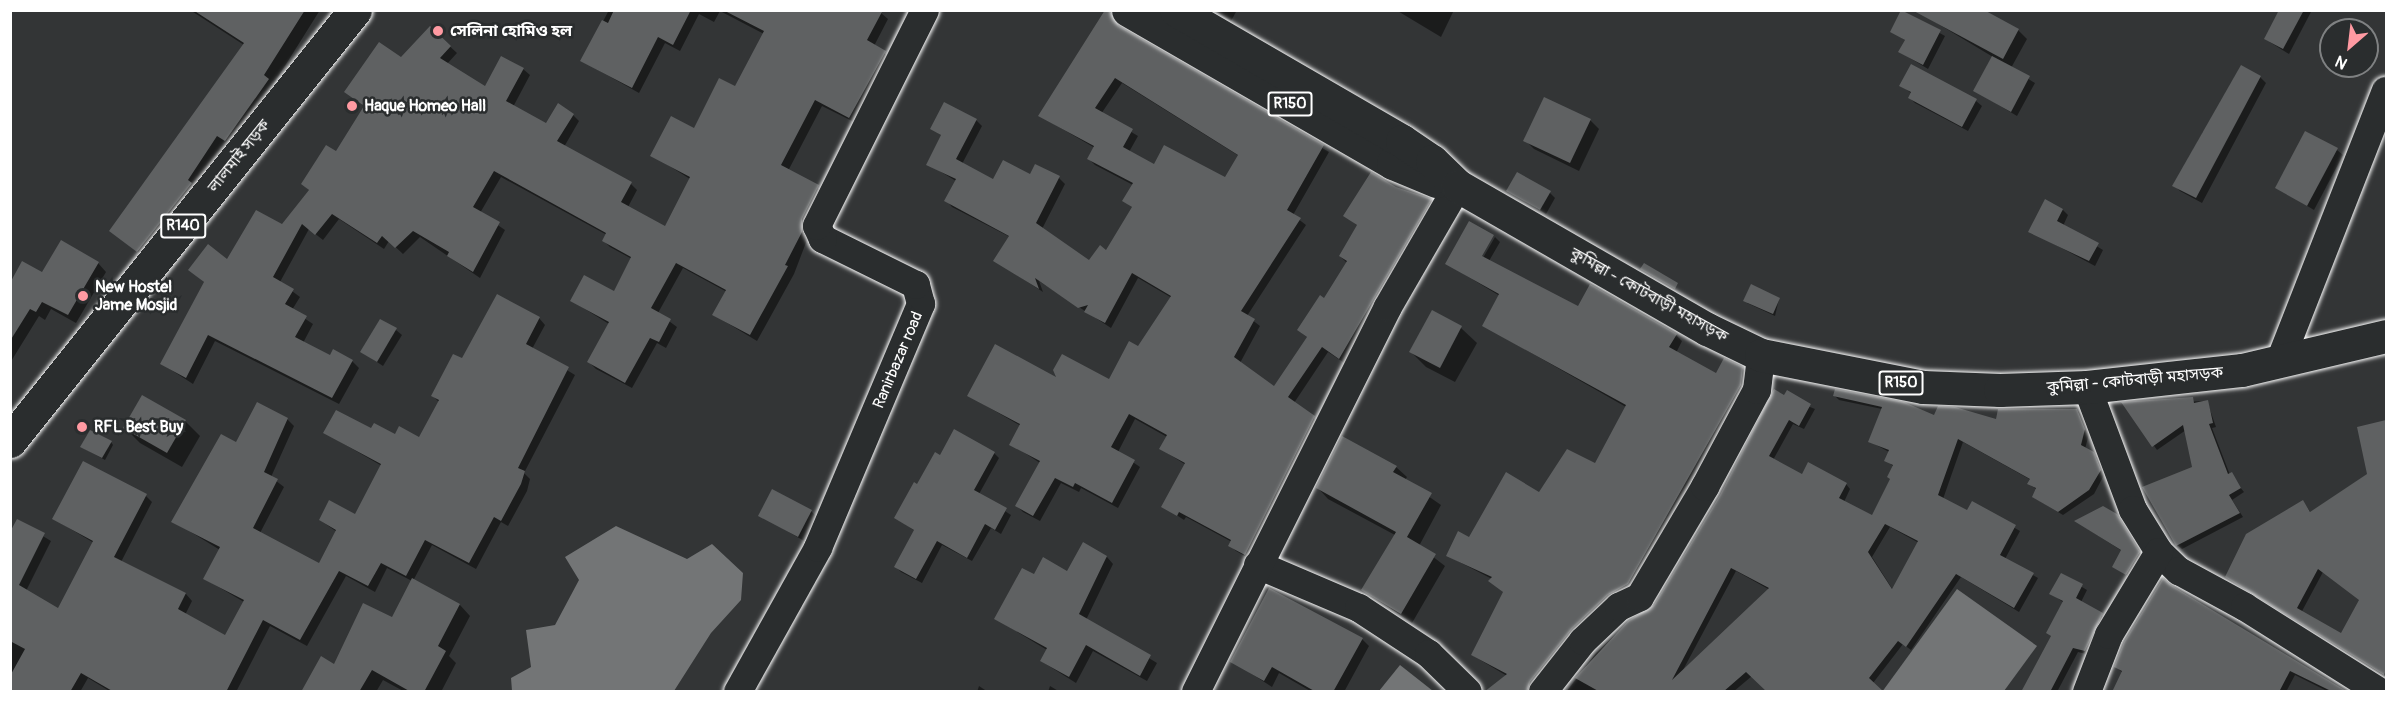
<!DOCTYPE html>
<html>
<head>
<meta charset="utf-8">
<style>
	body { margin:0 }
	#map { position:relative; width:2397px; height:702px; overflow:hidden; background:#333536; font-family:Pangolin,"Noto Sans Bengali",sans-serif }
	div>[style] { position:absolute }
	.water>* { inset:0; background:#737576 }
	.shadow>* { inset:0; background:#0007 }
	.building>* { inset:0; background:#5f6162 }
	.roads { filter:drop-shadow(0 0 2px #fff) drop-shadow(0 0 2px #fff) }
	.minor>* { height:28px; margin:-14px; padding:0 14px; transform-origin:14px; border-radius:14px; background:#2a2d2e }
	.major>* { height:33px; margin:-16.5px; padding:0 16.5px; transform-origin:16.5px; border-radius:16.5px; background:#2a2d2e }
	.dots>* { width:16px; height:16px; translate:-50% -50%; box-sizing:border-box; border:3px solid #2a2d2e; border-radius:50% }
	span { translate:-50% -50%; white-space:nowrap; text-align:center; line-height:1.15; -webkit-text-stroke:5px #2a2d2e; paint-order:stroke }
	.shield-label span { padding:2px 4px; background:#2a2d2e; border:2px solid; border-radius:4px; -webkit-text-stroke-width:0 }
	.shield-label { font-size:15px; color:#fff; font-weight:700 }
	.poi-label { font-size:16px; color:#fff; font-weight:700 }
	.left { translate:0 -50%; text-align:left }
	.street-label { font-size:16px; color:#fff }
	.frame { position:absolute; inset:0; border:12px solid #fff; pointer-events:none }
	.north { position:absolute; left:2319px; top:18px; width:60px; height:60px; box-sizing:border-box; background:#2a2d2e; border:2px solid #7f8182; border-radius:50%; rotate:208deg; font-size:16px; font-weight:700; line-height:24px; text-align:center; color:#fff }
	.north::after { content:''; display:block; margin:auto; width:21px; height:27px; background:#ff9aa2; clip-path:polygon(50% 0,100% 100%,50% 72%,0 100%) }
</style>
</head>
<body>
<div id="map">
	<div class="water">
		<i style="clip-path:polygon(616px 526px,687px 559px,712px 544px,743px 573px,741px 600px,711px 633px,674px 691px,512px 691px,511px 678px,531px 667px,526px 630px,555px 625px,579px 580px,565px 557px)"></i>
		<i style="clip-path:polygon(1957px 589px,2037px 646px,2004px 691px,1882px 692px)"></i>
		<i style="clip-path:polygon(1400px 665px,1433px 691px,1379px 691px)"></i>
	</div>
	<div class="shadow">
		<i style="clip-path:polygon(190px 10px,320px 10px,273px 85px,278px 89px,148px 260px,111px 231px,244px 45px)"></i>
		<i style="clip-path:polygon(609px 10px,788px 10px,881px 13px,888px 19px,874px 46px,892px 59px,856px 123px,822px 106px,788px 171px,825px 193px,794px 274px,757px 341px,714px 315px,727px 292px,683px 268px,658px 313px,677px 327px,666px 348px,657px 343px,632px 388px,596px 369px,589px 362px,609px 324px,572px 301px,614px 293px,632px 259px,610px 247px,604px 241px,607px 235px,501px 177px,480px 213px,505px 230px,480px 278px,420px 237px,403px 254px,389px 241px,384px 249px,339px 219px,323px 240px,309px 229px,280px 282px,300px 297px,292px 310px,313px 324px,303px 343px,330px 357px,352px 361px,359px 368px,339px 404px,215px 341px,193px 384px,162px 364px,205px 283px,190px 270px,227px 261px,282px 226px,310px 191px,303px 184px,336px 154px,365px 107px,353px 98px,401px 59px,430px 28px,457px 53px,447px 64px,486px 88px,523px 69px,530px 75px,513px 107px,546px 125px,573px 115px,579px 121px,564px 147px,631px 184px,637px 190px,628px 207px,665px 228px,690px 179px,652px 155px,694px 130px,736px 88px,764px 34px,720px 11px,714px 22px,699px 14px,680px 51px,665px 43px,639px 93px,582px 61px)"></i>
		<i style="clip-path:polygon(evenodd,1108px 10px,1122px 30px,1329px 152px,1293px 215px,1306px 225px,1247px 316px,1260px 326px,1240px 363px,1274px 388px,1308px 338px,1298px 330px,1325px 301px,1347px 263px,1340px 256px,1358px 226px,1345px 216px,1396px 188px,1431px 200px,1437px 206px,1346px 364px,1328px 352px,1294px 403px,1320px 423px,1252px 560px,1236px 551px,1230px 545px,1232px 542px,1186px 517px,1184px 520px,1163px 506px,1186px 465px,1161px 449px,1167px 437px,1135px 419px,1118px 452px,1140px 467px,1118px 508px,1081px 488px,1079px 492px,1061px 483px,1040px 521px,1023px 512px,1017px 506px,1040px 463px,1011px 444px,1021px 426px,969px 396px,1058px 380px,1109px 381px,1139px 348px,1172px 298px,1138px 278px,1111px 328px,1039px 281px,1043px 292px,995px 261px,1010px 237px,952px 207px,946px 200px,956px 181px,928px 164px,942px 136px,932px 128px,976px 120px,982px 126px,962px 164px,993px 181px,1059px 178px,1065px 184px,1042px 229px,1089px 262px,1107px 252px,1133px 208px,1124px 201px,1133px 185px,1095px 165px,1089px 159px,1095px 148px,1040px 116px,1108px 10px,1122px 83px,1239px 156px,1225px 179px,1155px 166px,1129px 152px,1138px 136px,1101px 114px,1122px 83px)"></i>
		<i style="clip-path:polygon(1213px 10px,1237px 10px,1231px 21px)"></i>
		<i style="clip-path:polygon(1396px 10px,1454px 10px,1441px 37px)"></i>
		<i style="clip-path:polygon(2280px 10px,2312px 10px,2289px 54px,2265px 39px)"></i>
		<i style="clip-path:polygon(1902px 12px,1945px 36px,1928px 69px,1900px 52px,1906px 41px,1892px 31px)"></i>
		<i style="clip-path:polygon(1935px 22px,2018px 30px,2027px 39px,2011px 68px,2035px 83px,2017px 116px,1975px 91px,1993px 57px)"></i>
		<i style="clip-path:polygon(2260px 77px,2266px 83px,2202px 203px,2180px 191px,2174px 185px,2203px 132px,2206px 134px)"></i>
		<i style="clip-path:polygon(1901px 85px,1976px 101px,1982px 106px,1968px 131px,1915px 103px,1910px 98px,1912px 94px)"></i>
		<i style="clip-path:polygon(1590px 120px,1599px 129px,1579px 171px,1534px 149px,1525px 140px)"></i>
		<i style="clip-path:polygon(2337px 150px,2343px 155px,2314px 210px,2277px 188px)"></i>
		<i style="clip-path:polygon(1508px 190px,1550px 193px,1555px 198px,1546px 214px)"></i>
		<i style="clip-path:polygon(2063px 210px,2068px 215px,2063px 226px,2103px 250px,2095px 266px,2030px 231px)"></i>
		<i style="clip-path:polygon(1495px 237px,1500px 242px,1489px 261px,1579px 309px,1676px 335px,1682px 341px,1676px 353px,1717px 375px,1742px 368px,1749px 375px,1635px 591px,1535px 692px,1495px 692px,1507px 676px,1472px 655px,1504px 593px,1492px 579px,1448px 556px,1540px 494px,1596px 465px,1626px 407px,1484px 326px,1500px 296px,1447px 264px,1480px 263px)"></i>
		<i style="clip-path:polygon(98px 263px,106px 272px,76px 323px,51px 309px,45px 320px,39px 316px,10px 363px,10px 286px,43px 274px)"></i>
		<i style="clip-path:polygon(1779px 299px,1775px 316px,1747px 303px)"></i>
		<i style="clip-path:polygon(1433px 312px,1461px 328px,1477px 343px,1455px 382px,1426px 367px,1411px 352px)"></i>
		<i style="clip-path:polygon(539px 318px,545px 325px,532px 349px,575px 375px,524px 473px,530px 479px,527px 491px,508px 526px,501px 522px,476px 569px,432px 545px,413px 581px,460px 605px,470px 616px,449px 656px,456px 663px,441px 692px,405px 692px,383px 680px,376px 692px,303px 692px,392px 619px,412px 581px,387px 568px,375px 592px,346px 576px,307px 646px,270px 626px,236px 692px,111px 692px,88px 678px,80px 692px,10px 692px,10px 535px,18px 521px,51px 541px,26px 591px,59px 610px,94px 543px,54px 519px,146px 496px,152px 502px,121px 562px,186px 594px,192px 601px,185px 615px,225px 637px,244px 602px,205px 579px,220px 550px,173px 521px,237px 444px,287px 419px,294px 426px,271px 477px,284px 487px,260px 533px,319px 565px,337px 532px,320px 520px,355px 516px,382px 466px,325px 433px,372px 430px,420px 439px,439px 402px,433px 396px,463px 360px)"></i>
		<i style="clip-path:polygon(396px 330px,402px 335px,383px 366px,362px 352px)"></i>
		<i style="clip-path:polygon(evenodd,1835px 396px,1935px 417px,1997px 421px,2077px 410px,2082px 415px,2089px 434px,2085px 449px,2098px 458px,2104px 475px,2094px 494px,2063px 515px,2033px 497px,2037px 490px,2029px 483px,2031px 480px,1963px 442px,1943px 499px,1968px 512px,1973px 504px,2020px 531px,2005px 559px,2038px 578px,2019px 612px,1961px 577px,1911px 650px,1903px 644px,1873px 683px,1752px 676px,1733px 692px,1566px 692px,1596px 653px,1629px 622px,1655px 606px,1785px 397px,1815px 409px,1804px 429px,1793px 424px,1773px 460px,1803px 476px,1846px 484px,1850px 489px,1844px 502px,1872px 517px,1892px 480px,1894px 467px,1886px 460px,1889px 452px,1869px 441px,1882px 409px,1839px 400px,1835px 396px,1890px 527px,1919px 543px,1893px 590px,1872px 557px,1890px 527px,1835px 396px,1736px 571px,1770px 590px,1683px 670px,1736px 571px)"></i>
		<i style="clip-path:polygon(2207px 401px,2216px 427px,2212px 428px,2230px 475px,2244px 492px,2232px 500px,2243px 517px,2182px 549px,2177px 545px,2194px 468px,2186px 430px,2157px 450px,2124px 404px)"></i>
		<i style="clip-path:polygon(185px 421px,200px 436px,182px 467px,140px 443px,125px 428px)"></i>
		<i style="clip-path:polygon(evenodd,2386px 421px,2386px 677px,2227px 577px,2303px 501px,2311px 513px,2368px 474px,2359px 428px,2386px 421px,2323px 572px,2361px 600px,2342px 636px,2301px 613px,2323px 572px)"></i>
		<i style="clip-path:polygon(111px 442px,113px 445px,105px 460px,85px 449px)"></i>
		<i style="clip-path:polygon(994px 453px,999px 458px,979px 494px,1011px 515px,1001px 534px,991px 528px,972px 561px,942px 545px,922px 583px,901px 572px,896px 567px,915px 531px,896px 518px,941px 457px)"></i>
		<i style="clip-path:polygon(1396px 467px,1407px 477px,1405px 480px,1441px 505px,1419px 546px,1445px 566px,1412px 623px,1363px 590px,1395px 535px,1328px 499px,1318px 488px)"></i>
		<i style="clip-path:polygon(811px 511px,817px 517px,804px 541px,760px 515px)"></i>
		<i style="clip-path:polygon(2116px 515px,2143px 557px,2131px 578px,2114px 567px,2122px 551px,2080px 524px)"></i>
		<i style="clip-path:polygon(1107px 557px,1113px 564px,1086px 620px,1157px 663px,1147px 681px,1093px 651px,1076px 683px,1041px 661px,1047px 650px,996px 619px,1034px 576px,1068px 573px)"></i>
		<i style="clip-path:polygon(2062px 575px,2087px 590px,2081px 602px,2107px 619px,2090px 655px,2078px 652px,2057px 692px,2023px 692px,2052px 637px,2048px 633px,2064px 603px,2051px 593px)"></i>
		<i style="clip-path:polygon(2163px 580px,2345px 692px,2329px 692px,2295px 675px,2286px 692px,2113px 692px,2123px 673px,2116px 667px)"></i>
		<i style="clip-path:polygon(1362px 639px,1369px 646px,1344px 692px,1312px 692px,1279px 673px,1272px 687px,1232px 661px)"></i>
		<i style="clip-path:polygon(979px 686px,988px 692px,977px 692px)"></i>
		<i style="clip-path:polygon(1050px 686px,1060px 692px,1048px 692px)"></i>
	</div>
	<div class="building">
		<i style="clip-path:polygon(193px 10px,305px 10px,264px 75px,269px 79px,225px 141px,217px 136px,188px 180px,192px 183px,137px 252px,109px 231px,244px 43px)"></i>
		<i style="clip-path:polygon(614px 10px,691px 10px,673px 45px,658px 37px,632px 88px,580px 61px,602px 20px,608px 23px)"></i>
		<i style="clip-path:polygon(723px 10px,883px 10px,867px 40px,886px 51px,849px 118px,815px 100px,781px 165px,819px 185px,802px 219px,802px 232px,785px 265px,788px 266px,750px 335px,712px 315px,726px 290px,676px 263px,651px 308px,671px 319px,659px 342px,650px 338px,625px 383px,587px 362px,609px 322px,570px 301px,584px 275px,614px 291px,631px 257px,602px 241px,606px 233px,494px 171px,473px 207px,500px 222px,473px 272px,447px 256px,449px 252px,413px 231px,395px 248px,382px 236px,377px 243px,332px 214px,315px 235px,302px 224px,273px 277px,294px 289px,285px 304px,307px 316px,295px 337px,330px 355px,333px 349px,353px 360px,332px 398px,208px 335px,186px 378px,160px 364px,204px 282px,188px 270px,208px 244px,227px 259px,256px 210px,282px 224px,309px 190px,301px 184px,326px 145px,336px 151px,364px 106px,344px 92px,379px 42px,401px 57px,430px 26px,451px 46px,440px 58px,485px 86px,501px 56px,524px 68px,506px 101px,546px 123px,558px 103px,574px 114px,557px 141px,632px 182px,621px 202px,665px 226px,690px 177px,650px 156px,671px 116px,694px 128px,719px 78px,735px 86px,764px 31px)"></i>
		<i style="clip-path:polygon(evenodd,1105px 10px,1109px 10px,1119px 26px,1324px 145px,1287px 210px,1301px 218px,1241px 311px,1255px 319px,1234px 357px,1274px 386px,1307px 337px,1297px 330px,1320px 295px,1324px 298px,1347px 261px,1339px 256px,1357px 225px,1343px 216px,1371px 172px,1396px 187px,1432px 199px,1339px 359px,1322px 347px,1288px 397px,1315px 416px,1245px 555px,1228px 546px,1231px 540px,1179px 512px,1177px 516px,1161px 507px,1185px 463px,1159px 449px,1167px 435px,1129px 414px,1111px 447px,1135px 460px,1112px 503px,1075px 483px,1073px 487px,1055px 478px,1033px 516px,1015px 506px,1040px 461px,1009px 445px,1020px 424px,967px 396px,995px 344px,1056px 377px,1053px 370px,1062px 354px,1109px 379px,1129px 341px,1138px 346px,1171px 296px,1132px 273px,1105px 323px,1084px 312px,1088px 305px,1078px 308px,1035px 278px,1039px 289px,993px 261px,1009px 236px,944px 201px,956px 179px,926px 165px,941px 135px,930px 129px,944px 102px,977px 119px,956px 159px,993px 179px,1003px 160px,1030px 174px,1035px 164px,1060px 176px,1036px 223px,1089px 260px,1100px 245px,1106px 250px,1132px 207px,1122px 201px,1133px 183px,1087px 159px,1094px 146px,1038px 116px,1105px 10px,1115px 78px,1238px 155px,1225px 177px,1164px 145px,1154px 164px,1123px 147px,1133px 129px,1095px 108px,1115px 78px)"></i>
		<i style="clip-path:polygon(1901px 10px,1941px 30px,1923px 65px,1898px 52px,1905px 40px,1890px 32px)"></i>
		<i style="clip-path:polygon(1912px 10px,1984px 10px,2019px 29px,2003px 59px)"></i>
		<i style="clip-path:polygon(2279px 10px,2304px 10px,2283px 49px,2264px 39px)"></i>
		<i style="clip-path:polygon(1992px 56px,2030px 76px,2011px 112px,1973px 91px)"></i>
		<i style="clip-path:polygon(1911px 64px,1977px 99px,1962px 127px,1908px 98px,1911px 92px,1899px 86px)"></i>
		<i style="clip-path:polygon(2241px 65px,2261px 76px,2196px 198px,2172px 186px)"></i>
		<i style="clip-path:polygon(1544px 97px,1591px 119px,1570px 163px,1523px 141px)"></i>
		<i style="clip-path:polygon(2305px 131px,2338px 148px,2307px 206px,2275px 188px)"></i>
		<i style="clip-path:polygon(1517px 172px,1551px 191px,1540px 210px,1506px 191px)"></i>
		<i style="clip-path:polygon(2045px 199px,2063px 209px,2057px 221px,2099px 243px,2089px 261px,2028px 232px)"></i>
		<i style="clip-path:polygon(1469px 221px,1494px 235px,1482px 256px,1578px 306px,1590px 284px,1677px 334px,1669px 347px,1716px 373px,1724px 358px,1743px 367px,1741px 385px,1628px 584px,1608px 595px,1572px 629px,1530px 682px,1527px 692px,1484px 692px,1507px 674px,1471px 655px,1503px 592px,1488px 581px,1492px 577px,1446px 556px,1458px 531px,1469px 537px,1506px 472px,1539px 492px,1567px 449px,1595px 463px,1626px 405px,1482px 326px,1499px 294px,1445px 264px)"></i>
		<i style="clip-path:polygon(61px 240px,99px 262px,68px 315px,42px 302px,36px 312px,30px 309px,10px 341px,10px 283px,22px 261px,42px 272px)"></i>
		<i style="clip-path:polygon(1644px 263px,1678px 283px,1675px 289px,1640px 269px)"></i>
		<i style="clip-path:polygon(1751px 284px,1780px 298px,1773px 314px,1743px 301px)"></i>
		<i style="clip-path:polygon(497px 294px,540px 317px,526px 344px,569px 367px,518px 468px,525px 471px,521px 484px,501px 521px,494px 517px,469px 563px,425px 540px,406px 576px,381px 563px,368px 586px,339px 571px,300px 640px,263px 620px,226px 692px,114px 692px,81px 673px,70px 692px,10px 692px,10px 676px,25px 649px,10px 641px,10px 532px,17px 519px,45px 533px,19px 585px,58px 608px,93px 541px,52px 519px,83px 461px,147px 494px,114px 557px,186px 593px,178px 609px,225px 635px,244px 600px,203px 579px,220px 547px,171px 522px,221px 434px,236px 442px,257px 402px,288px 418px,264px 472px,278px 479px,253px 528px,319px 563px,336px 530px,319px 520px,329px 500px,355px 514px,381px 464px,323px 433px,336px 410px,371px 428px,374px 423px,395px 434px,399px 426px,419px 437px,439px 400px,431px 396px,453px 354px,462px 358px)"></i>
		<i style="clip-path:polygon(1432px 310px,1462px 326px,1440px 368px,1409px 352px)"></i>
		<i style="clip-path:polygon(380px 319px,397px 328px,377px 362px,360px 352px)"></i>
		<i style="clip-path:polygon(evenodd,1774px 389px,1784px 395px,1787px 390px,1811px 404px,1799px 426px,1789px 420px,1769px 456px,1802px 474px,1808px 462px,1847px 483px,1839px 498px,1872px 515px,1890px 479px,1887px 477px,1893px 465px,1884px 461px,1889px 450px,1868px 442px,1882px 407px,1833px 396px,1835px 389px,1904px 402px,1934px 415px,1938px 406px,1955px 407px,1996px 419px,1998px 409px,2077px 409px,2085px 429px,2081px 445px,2094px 452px,2101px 470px,2089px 490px,2058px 512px,2032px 497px,2036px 488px,2027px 484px,2030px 479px,1958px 439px,1938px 495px,1967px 510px,1972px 501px,2016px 525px,2000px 555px,2034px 573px,2014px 608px,1956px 574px,1906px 647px,1898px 641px,1869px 678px,1884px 692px,1767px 692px,1746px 672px,1723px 692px,1600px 692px,1575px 678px,1628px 621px,1654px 605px,1720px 495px,1774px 389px,1885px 524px,1918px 541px,1892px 589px,1868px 552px,1885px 524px,1774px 389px,1731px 568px,1769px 588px,1672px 680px,1731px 568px)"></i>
		<i style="clip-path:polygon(142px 395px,186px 420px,167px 453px,123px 428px)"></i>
		<i style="clip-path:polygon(2193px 397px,2194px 403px,2208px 400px,2213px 423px,2209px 424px,2228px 474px,2232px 472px,2241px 488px,2229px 495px,2240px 513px,2176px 546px,2142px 487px,2192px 467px,2183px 425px,2152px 447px,2121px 402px)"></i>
		<i style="clip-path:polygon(evenodd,2386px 420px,2386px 670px,2384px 675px,2225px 577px,2246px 534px,2303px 500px,2310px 512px,2367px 474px,2357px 427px,2386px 420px,2318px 569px,2359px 600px,2341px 633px,2297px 608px,2318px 569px)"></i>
		<i style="clip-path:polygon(954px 429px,995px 452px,974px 490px,1007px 508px,995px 530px,985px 524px,967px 558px,937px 541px,916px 579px,894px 567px,914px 530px,894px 518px,914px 482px,917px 484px,935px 452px,940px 455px)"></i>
		<i style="clip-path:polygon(90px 430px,112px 441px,102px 458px,80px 447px)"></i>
		<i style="clip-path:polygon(1342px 436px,1397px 466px,1393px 472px,1432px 493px,1407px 537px,1436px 554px,1401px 614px,1361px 590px,1396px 532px,1316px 488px)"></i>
		<i style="clip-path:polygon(772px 489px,812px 510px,798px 537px,758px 516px)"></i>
		<i style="clip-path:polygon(2103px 506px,2117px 514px,2140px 552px,2126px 575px,2112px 567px,2121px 550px,2074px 521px)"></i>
		<i style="clip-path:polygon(1083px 542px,1107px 556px,1079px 614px,1151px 655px,1140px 676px,1086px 645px,1069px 677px,1040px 661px,1047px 648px,994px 619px,1022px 568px,1034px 574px,1043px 557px,1067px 571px)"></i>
		<i style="clip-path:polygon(2061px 573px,2083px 584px,2076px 598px,2103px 613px,2085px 651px,2073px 648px,2050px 692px,2021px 692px,2051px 636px,2046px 633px,2063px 601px,2049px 594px)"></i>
		<i style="clip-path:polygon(412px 578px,460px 604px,438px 646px,446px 651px,424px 692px,411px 692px,372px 670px,359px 692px,301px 692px,321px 656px,334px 664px,363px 603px,392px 617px)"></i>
		<i style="clip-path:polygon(2163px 578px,2171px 585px,2348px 692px,2333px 692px,2290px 671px,2279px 692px,2112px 692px,2122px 671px,2114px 667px,2124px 642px)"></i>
		<i style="clip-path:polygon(1269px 588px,1363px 638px,1333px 692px,1316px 692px,1272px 667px,1264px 681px,1230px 662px)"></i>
	</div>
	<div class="roads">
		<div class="minor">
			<i style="left:2280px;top:361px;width:290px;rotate:-68.6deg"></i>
			<i style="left:2087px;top:387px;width:131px;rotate:69.5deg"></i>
			<i style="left:2133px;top:510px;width:49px;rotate:58.2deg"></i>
			<i style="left:2159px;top:552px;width:28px;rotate:44deg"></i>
			<i style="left:2179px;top:571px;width:75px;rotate:28.6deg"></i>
			<i style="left:2245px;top:607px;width:160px;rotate:32.2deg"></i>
			<i style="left:1258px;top:565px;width:110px;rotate:23.1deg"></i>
			<i style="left:1359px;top:608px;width:84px;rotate:33.3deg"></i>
			<i style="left:1429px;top:654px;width:54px;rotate:44.3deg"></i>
			<i style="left:738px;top:692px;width:165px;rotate:-60.9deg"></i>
			<i style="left:818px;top:548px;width:265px;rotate:-67.1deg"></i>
			<i style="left:921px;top:304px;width:20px;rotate:-105deg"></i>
			<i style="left:916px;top:285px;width:104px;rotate:-153.7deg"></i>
			<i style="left:823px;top:239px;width:14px;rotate:-115deg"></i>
			<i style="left:817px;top:226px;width:241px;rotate:-63.4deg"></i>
			<i style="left:1196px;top:692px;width:430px;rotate:-63.5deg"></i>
			<i style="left:1388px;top:307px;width:140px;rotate:-60deg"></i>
			<i style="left:1543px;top:692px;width:65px;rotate:-51.9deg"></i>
			<i style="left:1583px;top:641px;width:50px;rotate:-43.4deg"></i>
			<i style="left:1619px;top:607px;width:23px;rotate:-25deg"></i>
			<i style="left:1640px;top:597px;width:128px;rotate:-59.4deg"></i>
			<i style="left:1705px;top:487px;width:110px;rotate:-61.8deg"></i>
			<i style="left:1757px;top:390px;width:35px;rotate:-83deg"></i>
			<i style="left:2087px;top:692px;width:61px;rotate:-68.9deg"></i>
			<i style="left:2109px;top:635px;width:97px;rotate:-58.9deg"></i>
		</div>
		<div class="major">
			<i style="left:1128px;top:10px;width:306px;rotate:30deg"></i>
			<i style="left:1393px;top:163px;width:47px;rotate:22.7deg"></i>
			<i style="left:1176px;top:10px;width:261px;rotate:30.1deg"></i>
			<i style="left:1402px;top:141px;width:36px;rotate:34deg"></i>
			<i style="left:1432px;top:161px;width:36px;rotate:44deg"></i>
			<i style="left:1458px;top:186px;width:287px;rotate:29.9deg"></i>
			<i style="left:1707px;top:329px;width:60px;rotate:25.7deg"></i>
			<i style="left:1761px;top:355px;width:165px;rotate:11.2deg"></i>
			<i style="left:1923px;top:387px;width:77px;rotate:2.2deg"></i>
			<i style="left:2000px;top:390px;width:87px;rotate:-2deg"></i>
			<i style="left:2087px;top:387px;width:156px;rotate:-6.3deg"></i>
			<i style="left:2242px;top:370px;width:148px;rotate:-13.3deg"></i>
			<i style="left:10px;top:441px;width:552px;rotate:-51.32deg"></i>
		</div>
	</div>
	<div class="dots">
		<i style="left:438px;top:31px;background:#ff9aa2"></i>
		<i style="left:352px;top:106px;background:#ff9aa2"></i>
		<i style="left:83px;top:296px;background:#ff9aa2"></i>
		<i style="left:82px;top:427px;background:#ff9aa2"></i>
	</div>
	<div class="shield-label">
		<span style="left:1290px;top:104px">R150</span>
		<span style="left:183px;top:226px">R140</span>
		<span style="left:1901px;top:383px">R150</span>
	</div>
	<div class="poi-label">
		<span class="left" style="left:450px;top:31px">সেলিনা হোমিও হল</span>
		<span class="left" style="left:364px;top:106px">Haque Homeo Hall</span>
		<span class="left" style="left:95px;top:296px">New Hostel<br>Jame Mosjid</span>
		<span class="left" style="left:94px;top:427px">RFL Best Buy</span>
	</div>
	<div class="street-label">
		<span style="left:239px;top:156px;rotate:-51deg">লালমাই সড়ক</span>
		<span style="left:1649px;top:295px;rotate:29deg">কুমিল্লা - কোটবাড়ী মহাসড়ক</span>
		<span style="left:898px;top:360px;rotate:-67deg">Ranirbazar road</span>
		<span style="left:2135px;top:380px;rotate:-5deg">কুমিল্লা - কোটবাড়ী মহাসড়ক</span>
	</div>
	<div class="frame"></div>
	<div class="north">N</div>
</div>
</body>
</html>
